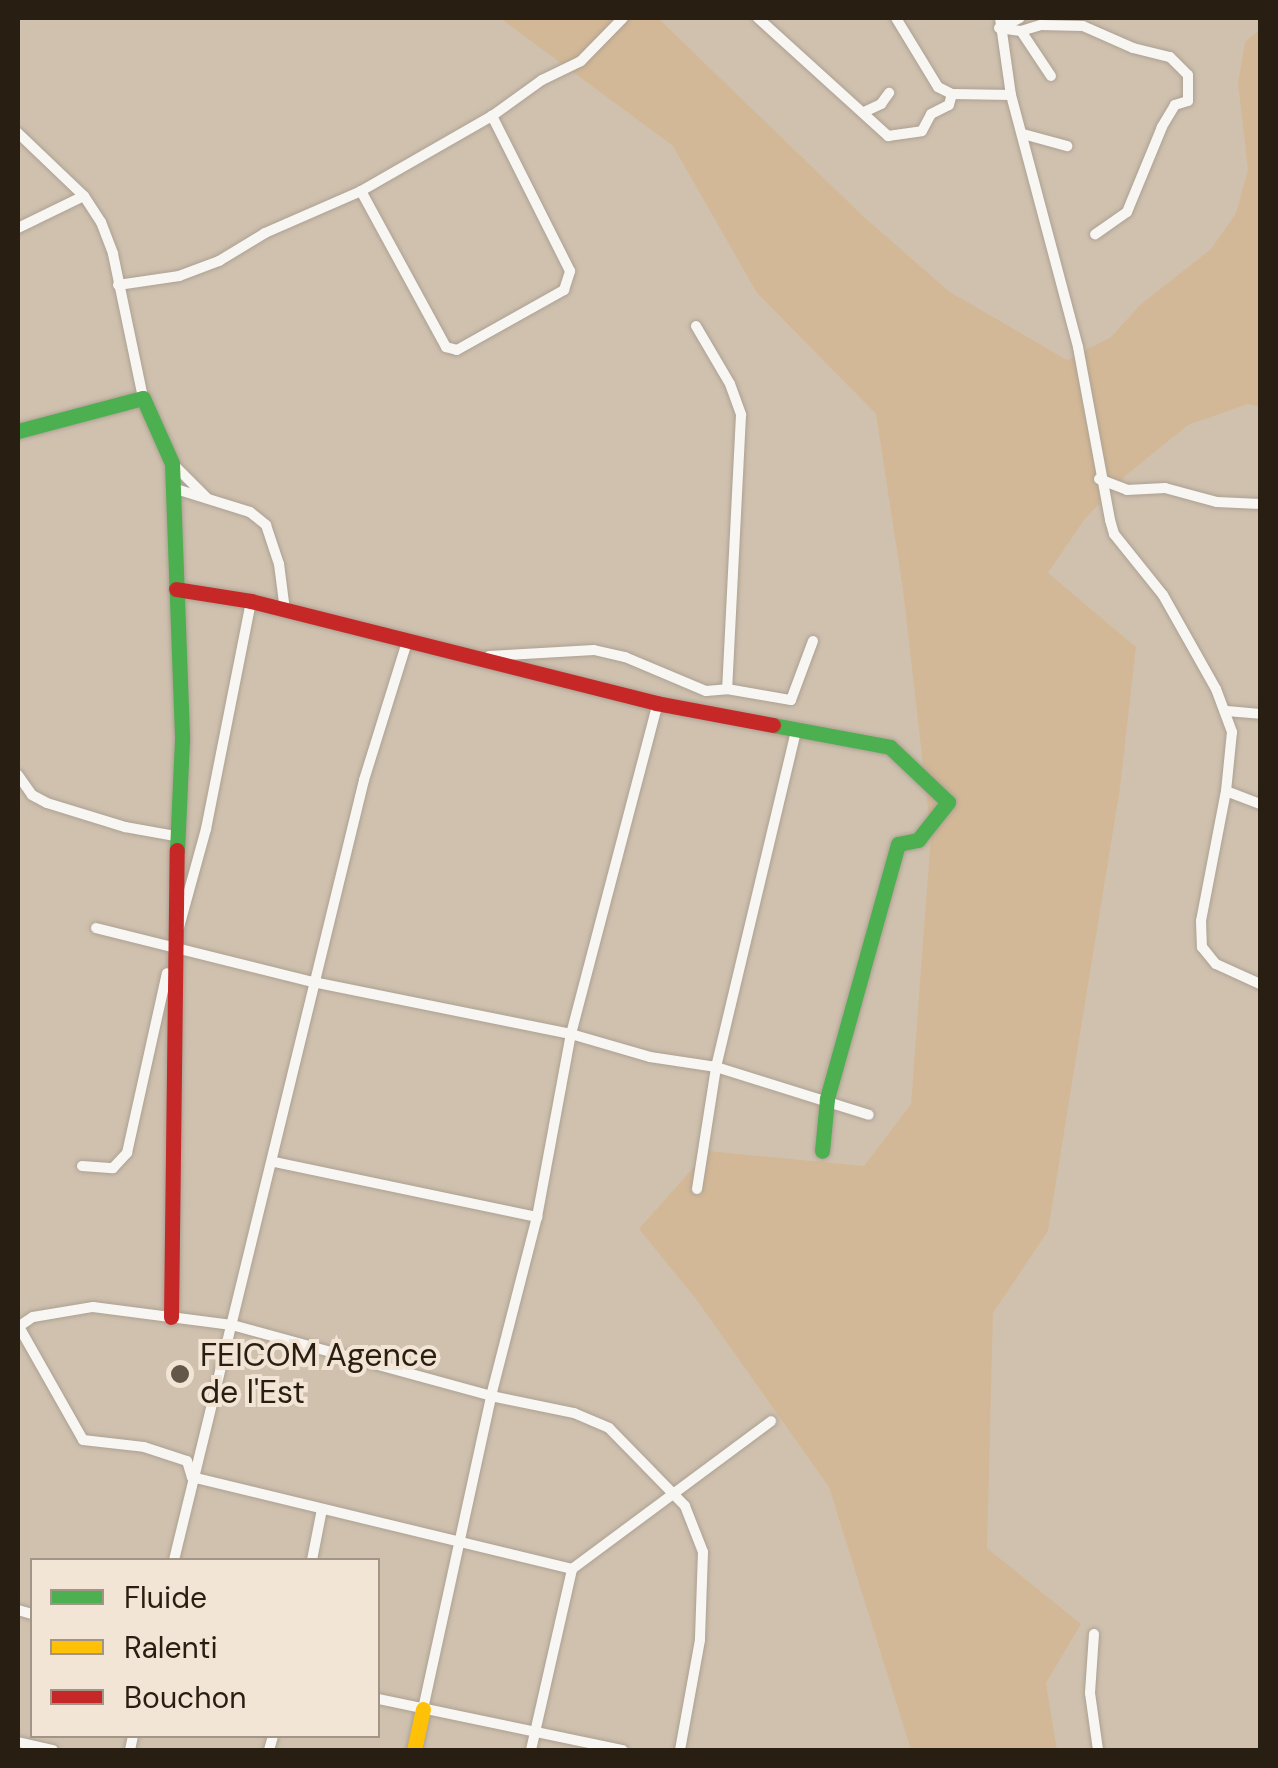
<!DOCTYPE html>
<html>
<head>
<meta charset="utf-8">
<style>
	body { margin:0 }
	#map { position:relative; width:1278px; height:1768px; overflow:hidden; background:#d0c1af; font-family:"DM Sans",sans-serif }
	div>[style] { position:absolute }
	.green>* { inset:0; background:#d3b897 }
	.roads { filter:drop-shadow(0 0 2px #aca192) drop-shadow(0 0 2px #aca192) }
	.street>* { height:10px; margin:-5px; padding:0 5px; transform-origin:5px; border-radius:5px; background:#f8f6f3 }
	.fast>* { height:15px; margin:-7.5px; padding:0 7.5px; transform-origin:7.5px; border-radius:7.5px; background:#4caf50 }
	.slow>* { height:15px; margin:-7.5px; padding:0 7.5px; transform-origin:7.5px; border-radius:7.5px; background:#ffc107 }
	.jam>* { height:15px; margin:-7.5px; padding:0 7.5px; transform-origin:7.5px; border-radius:7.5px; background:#c62828 }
	.dots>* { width:28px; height:28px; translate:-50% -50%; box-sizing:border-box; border:5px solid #f3e5d5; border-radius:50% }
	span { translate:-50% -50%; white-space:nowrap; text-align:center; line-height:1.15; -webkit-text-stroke:8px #f3e5d5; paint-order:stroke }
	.poi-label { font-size:32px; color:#281e12 }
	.left { translate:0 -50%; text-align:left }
	.frame { position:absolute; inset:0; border:20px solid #281e12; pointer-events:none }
	.legend { position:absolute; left:30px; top:1558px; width:350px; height:180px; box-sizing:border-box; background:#f3e5d5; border:2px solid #a29587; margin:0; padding:12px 18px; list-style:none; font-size:30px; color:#281e12 }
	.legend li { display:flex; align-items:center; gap:20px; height:50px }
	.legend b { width:50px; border:2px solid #a29587 }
</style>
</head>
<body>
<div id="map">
	<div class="green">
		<i style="clip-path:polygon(500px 18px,658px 18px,865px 218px,950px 292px,1067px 360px,1111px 337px,1140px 305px,1211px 249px,1236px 213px,1248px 170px,1238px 83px,1245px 42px,1260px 29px,1260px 407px,1248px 404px,1188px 425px,1124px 477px,1084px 520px,1048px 573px,1136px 647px,1120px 788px,1048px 1231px,993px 1313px,987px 1548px,1081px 1624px,1046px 1683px,1057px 1750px,911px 1750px,829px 1487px,696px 1299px,639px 1229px,708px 1151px,864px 1166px,911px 1104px,931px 834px,903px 590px,876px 414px,757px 293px,673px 146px)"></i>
	</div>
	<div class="roads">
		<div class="street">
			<i style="left:758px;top:18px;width:176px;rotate:42.2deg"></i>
			<i style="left:888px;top:136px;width:34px;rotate:-8deg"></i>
			<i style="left:922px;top:131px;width:19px;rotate:-62deg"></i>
			<i style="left:931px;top:114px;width:20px;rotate:-27deg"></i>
			<i style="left:949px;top:105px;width:11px;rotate:-75deg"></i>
			<i style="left:896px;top:18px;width:81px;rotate:58.7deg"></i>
			<i style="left:938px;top:87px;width:16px;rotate:27deg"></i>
			<i style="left:952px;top:94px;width:59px;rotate:1deg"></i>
			<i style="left:1000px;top:18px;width:78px;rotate:81.9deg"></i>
			<i style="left:1011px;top:95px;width:261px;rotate:75.1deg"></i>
			<i style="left:1078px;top:347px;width:176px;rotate:79.5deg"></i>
			<i style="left:1110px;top:520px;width:15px;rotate:74deg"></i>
			<i style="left:1114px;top:534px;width:78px;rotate:51.2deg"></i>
			<i style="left:1163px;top:595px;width:108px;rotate:60.6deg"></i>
			<i style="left:1216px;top:689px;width:46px;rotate:69.6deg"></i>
			<i style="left:1232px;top:732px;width:59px;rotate:95.8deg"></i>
			<i style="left:1226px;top:791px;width:132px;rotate:100.9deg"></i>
			<i style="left:1201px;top:921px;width:26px;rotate:88deg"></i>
			<i style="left:1202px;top:947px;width:22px;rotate:51deg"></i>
			<i style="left:1216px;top:964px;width:48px;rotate:24.4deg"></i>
			<i style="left:999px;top:28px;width:22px;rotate:8deg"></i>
			<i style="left:1021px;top:31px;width:21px;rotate:-17deg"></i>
			<i style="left:1041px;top:25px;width:42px;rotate:1.4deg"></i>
			<i style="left:1083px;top:26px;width:55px;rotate:23.7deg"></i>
			<i style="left:1133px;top:48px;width:38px;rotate:14deg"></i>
			<i style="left:1170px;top:57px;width:25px;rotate:45deg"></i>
			<i style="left:1188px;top:75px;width:26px;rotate:90deg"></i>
			<i style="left:1188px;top:101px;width:14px;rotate:163deg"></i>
			<i style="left:1175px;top:105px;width:26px;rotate:121deg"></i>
			<i style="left:1162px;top:127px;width:92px;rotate:112.4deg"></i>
			<i style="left:1127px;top:212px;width:39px;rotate:145deg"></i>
			<i style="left:1000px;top:28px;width:22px;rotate:-27deg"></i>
			<i style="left:1021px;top:31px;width:54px;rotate:56.3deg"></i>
			<i style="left:864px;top:112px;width:19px;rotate:-25deg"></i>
			<i style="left:881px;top:104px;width:14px;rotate:-54deg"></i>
			<i style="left:18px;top:133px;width:91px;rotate:43.7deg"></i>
			<i style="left:84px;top:196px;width:31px;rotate:57deg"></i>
			<i style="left:101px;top:222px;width:34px;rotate:69deg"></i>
			<i style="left:113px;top:254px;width:147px;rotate:78.2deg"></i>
			<i style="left:1023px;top:134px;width:46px;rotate:15.3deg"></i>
			<i style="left:361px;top:191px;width:178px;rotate:61.4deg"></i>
			<i style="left:446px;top:347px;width:11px;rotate:15deg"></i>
			<i style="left:457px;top:350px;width:123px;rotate:-29.3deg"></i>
			<i style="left:564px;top:290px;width:20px;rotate:-72deg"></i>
			<i style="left:570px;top:271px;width:174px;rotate:-116.7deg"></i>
			<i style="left:18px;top:228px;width:73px;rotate:-25.9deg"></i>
			<i style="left:118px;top:285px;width:62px;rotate:-8.4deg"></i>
			<i style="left:179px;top:276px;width:43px;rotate:-20.6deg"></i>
			<i style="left:219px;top:261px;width:54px;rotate:-31.3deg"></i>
			<i style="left:265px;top:233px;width:105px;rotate:-23.6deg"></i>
			<i style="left:361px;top:191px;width:151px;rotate:-29.8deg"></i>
			<i style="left:492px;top:116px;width:62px;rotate:-35.8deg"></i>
			<i style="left:542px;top:80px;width:43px;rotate:-26deg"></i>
			<i style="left:581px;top:61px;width:60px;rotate:-45.7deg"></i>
			<i style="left:696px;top:326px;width:67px;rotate:59.6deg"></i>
			<i style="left:730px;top:384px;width:33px;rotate:70deg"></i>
			<i style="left:741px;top:415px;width:274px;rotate:92.9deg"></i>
			<i style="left:173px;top:464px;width:48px;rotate:45deg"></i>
			<i style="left:1099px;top:479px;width:30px;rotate:21deg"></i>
			<i style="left:1127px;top:490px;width:38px;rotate:-3deg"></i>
			<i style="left:1165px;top:488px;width:54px;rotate:15.1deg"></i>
			<i style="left:1217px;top:502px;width:43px;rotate:2.7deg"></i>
			<i style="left:176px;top:489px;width:77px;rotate:17.3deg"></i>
			<i style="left:250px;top:512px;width:21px;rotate:39deg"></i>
			<i style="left:266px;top:525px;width:41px;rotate:71.6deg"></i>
			<i style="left:279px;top:564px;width:46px;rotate:82.6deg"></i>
			<i style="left:489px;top:656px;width:105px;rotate:-3.3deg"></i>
			<i style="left:594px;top:650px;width:32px;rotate:13deg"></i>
			<i style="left:625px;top:657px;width:88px;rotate:22.8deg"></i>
			<i style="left:706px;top:691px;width:21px;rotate:-5deg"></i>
			<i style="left:727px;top:689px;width:65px;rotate:9.8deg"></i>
			<i style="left:791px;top:700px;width:63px;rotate:-69.6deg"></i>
			<i style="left:1227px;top:711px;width:33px;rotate:5deg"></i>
			<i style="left:18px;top:775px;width:24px;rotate:55deg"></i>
			<i style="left:32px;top:795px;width:17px;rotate:28deg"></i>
			<i style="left:47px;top:803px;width:82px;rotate:17.1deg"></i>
			<i style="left:125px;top:827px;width:51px;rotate:10.2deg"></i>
			<i style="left:1226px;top:791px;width:36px;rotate:21deg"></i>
			<i style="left:179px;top:927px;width:102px;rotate:-74.6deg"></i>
			<i style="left:206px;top:829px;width:232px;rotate:-78.8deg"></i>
			<i style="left:96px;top:928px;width:224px;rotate:14deg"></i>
			<i style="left:313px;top:982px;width:263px;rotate:11.4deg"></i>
			<i style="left:571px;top:1034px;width:82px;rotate:16.2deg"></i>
			<i style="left:650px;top:1057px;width:67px;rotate:8.6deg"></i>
			<i style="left:716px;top:1067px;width:160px;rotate:17.4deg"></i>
			<i style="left:274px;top:1162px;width:269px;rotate:11.8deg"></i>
			<i style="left:82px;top:1166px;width:31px;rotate:4deg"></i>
			<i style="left:113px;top:1168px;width:21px;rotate:-47deg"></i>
			<i style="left:127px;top:1153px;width:184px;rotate:-77.5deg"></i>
			<i style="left:697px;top:1189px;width:123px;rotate:-81.1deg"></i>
			<i style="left:716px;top:1067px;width:345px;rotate:-76.6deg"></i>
			<i style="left:18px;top:1325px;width:132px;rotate:60.5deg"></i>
			<i style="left:83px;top:1440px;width:61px;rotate:6.5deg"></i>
			<i style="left:144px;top:1447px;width:45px;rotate:18deg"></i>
			<i style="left:187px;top:1461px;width:17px;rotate:73deg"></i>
			<i style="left:192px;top:1477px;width:391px;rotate:13.6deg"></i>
			<i style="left:18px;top:1327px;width:18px;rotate:-34deg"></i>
			<i style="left:33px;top:1317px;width:61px;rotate:-9.5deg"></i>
			<i style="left:93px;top:1307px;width:140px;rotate:7.4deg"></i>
			<i style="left:232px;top:1325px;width:269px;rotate:15.3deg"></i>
			<i style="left:491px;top:1396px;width:85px;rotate:11.6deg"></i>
			<i style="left:574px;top:1413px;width:38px;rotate:23deg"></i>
			<i style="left:609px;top:1428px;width:109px;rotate:45.7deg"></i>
			<i style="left:685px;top:1506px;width:49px;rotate:68.6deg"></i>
			<i style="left:703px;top:1552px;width:88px;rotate:92deg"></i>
			<i style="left:700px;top:1640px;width:112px;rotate:100.3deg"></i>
			<i style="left:174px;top:1560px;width:803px;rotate:-76.31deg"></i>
			<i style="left:364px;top:780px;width:145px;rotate:-72.7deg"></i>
			<i style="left:407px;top:642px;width:6px;rotate:9deg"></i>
			<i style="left:312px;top:1560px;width:52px;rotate:-78.9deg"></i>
			<i style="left:18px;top:1610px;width:15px;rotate:16deg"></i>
			<i style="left:1094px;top:1634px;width:59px;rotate:93.9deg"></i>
			<i style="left:1090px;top:1693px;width:58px;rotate:82deg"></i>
			<i style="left:378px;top:1699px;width:250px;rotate:11.8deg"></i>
			<i style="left:423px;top:1709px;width:320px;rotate:-77.7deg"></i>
			<i style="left:491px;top:1396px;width:185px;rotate:-75.6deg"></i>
			<i style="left:537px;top:1217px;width:186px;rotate:-79.5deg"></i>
			<i style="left:571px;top:1034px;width:342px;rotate:-75.3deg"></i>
			<i style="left:18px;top:1742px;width:36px;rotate:13deg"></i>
			<i style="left:130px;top:1750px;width:14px;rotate:-78deg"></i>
			<i style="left:269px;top:1750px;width:15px;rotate:-74deg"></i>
			<i style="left:531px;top:1750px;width:186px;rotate:-77.2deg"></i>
			<i style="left:572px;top:1569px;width:248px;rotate:-36.6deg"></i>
		</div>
		<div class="fast">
			<i style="left:18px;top:431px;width:129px;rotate:-14.8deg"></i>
			<i style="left:143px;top:398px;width:71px;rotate:66deg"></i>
			<i style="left:172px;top:463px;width:277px;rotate:87.9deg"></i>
			<i style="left:182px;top:740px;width:110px;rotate:92.6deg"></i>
			<i style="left:773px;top:725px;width:119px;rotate:10.6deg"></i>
			<i style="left:890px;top:747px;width:80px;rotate:43.5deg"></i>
			<i style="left:948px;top:802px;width:48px;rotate:128.3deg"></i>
			<i style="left:918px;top:840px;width:20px;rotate:169deg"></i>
			<i style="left:898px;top:844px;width:265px;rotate:105.6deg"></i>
			<i style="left:827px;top:1099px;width:52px;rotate:95.5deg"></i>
		</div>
		<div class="slow">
			<i style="left:414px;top:1750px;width:42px;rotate:-77.6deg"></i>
		</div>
		<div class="jam">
			<i style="left:176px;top:589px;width:76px;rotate:9.1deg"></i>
			<i style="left:251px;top:601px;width:418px;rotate:14.1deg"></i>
			<i style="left:656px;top:703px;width:119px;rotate:10.6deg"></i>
			<i style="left:171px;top:1317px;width:467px;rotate:-89.3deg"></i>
		</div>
	</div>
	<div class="dots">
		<i style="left:180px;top:1374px;background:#635749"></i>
	</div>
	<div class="poi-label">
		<span class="left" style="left:200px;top:1374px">FEICOM Agence<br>de l'Est</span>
	</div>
	<div class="frame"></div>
	<ul class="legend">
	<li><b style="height:12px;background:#4caf50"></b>Fluide</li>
	<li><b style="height:12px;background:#ffc107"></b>Ralenti</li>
	<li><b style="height:12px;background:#c62828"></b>Bouchon</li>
	</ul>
</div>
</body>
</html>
